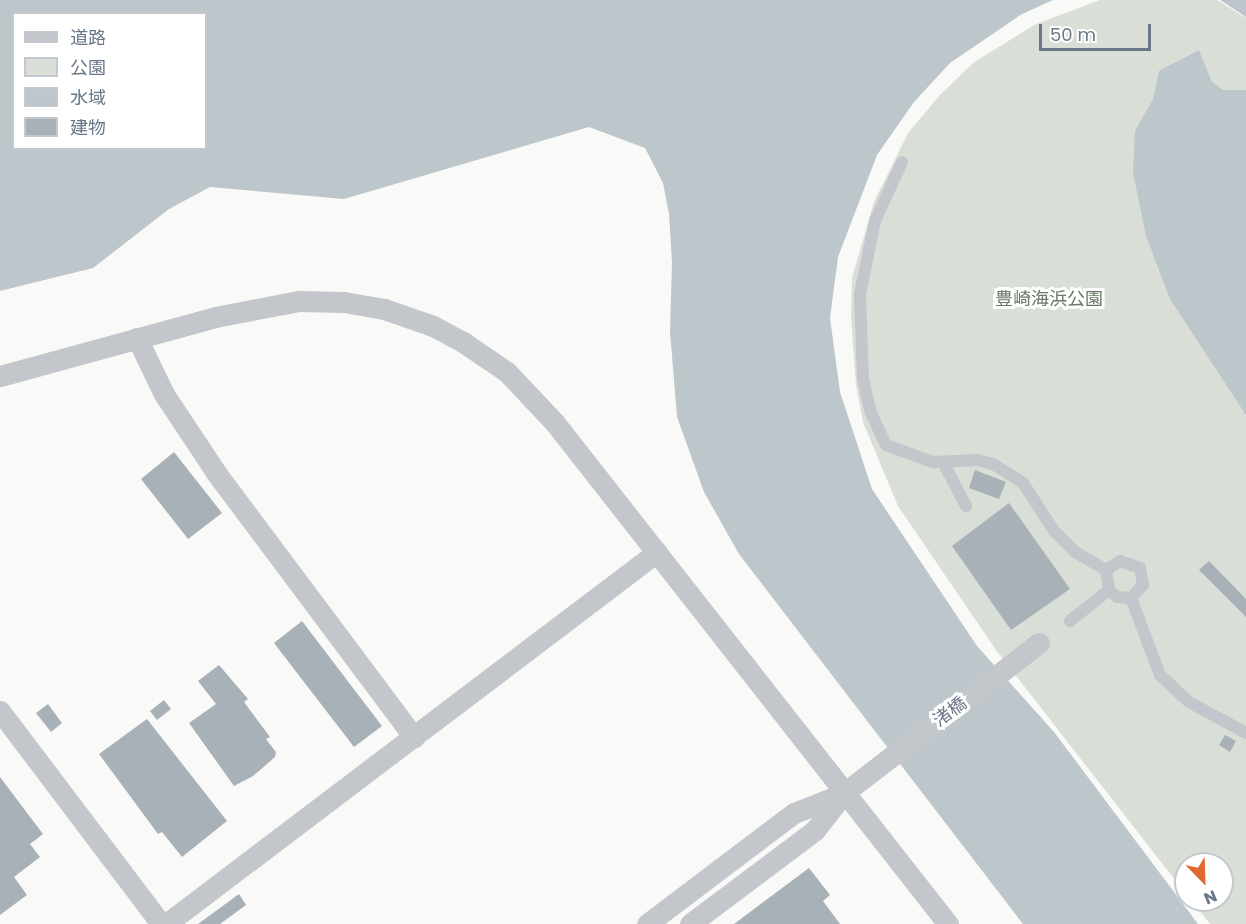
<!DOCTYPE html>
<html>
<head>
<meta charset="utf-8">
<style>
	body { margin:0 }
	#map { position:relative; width:1246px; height:924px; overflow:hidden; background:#f9f9f7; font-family:Poppins,"Noto Sans JP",sans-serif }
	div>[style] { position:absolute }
	.green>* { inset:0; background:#d9ded6 }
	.water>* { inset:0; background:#bcc6cb }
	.building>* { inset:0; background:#a9b1b8 }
	.pedestrian>* { height:12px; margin:-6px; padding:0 6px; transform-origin:6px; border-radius:6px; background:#c3c6cb }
	.tertiary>* { height:21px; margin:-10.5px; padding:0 10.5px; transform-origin:10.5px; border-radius:10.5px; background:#c3c6cb }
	span { translate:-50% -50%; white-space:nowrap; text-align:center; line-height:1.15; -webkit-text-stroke:6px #fff; paint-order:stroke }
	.park-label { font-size:18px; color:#667a64 }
	.street-label { font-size:18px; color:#697788 }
	.legend { position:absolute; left:12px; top:12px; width:195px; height:138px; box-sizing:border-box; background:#fff; border:2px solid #c3c9cf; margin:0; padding:8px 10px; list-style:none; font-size:18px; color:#697788 }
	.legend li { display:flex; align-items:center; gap:12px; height:30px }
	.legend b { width:30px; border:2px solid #c3c9cf }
	.north { position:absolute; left:1174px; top:852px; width:60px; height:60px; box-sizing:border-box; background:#fff; border:2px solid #c3c9cf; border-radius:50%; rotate:157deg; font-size:16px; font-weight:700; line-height:24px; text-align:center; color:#697788 }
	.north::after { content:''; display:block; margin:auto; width:21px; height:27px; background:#e06831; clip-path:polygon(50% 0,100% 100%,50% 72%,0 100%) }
	.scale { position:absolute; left:1039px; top:24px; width:112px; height:27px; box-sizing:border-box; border:3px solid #697788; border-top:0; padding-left:8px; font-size:18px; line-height:21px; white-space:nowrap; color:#697788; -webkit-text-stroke:4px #fff; paint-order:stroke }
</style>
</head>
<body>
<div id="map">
	<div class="green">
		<i style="clip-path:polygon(1100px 0,1217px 0,1246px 18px,1246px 924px,1210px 924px,1191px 900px,1222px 900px,1222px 864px,1186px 864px,1186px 894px,996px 650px,898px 506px,863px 422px,856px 385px,851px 317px,852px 278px,874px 202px,908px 133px,939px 96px,973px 63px,1034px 25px)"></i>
	</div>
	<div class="water">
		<i style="clip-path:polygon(evenodd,0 0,1053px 0,1022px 14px,950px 63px,914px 102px,877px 155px,838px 257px,830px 318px,840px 392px,872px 489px,977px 646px,1054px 732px,1198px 924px,1023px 924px,739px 554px,704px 492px,677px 417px,670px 331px,672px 262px,669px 214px,663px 183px,645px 148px,589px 127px,344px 199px,210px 187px,169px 209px,93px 268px,0 291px,0 0,14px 14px,206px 14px,206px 148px,14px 148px,14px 14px)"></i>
		<i style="clip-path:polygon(1220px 0,1246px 0,1246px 17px)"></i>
		<i style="clip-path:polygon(1199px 50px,1212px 82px,1223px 90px,1246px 90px,1246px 415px,1170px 299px,1146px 236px,1133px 173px,1135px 131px,1153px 99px,1159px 71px)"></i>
	</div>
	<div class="building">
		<i style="clip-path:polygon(174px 452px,222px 513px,188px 539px,141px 479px)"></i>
		<i style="clip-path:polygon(975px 470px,1006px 482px,999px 499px,969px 488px)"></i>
		<i style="clip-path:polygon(1009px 503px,1070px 589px,1011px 630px,952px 546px)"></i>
		<i style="clip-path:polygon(1209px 561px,1246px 599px,1246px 617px,1199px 570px)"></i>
		<i style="clip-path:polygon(302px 621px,382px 726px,354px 747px,274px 643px)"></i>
		<i style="clip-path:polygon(219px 665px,248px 699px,244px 702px,270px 737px,266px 739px,276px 752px,275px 757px,253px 776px,234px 786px,189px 723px,216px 704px,198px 681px)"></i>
		<i style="clip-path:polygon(164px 700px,171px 709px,157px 720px,150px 711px)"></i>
		<i style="clip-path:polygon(48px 704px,62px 723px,51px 732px,36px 713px)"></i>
		<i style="clip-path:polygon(147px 719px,227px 821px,182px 857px,162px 832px,158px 834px,99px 754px)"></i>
		<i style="clip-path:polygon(1225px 735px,1236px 741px,1230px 752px,1219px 745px)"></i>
		<i style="clip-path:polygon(0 777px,43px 834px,30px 844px,40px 857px,14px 877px,27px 895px,0 915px)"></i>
		<i style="clip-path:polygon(809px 868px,830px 895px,823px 901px,840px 924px,734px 924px)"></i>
		<i style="clip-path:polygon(239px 894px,246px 905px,220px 924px,198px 924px)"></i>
	</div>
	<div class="pedestrian">
		<i style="left:902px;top:162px;width:65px;rotate:114.6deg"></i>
		<i style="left:875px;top:221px;width:75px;rotate:101.6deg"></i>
		<i style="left:860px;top:294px;width:85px;rotate:88deg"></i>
		<i style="left:863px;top:379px;width:35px;rotate:77deg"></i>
		<i style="left:871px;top:413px;width:35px;rotate:65deg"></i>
		<i style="left:886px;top:445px;width:50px;rotate:19.9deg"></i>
		<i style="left:933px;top:462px;width:44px;rotate:-2.6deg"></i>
		<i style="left:977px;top:460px;width:16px;rotate:14deg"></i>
		<i style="left:993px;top:464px;width:36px;rotate:32deg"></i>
		<i style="left:1023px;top:483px;width:57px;rotate:57.1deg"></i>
		<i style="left:1054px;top:531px;width:30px;rotate:45deg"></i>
		<i style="left:1075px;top:552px;width:36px;rotate:30deg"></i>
		<i style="left:1106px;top:570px;width:17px;rotate:-33deg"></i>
		<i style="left:1120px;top:561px;width:21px;rotate:19deg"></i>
		<i style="left:1140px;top:568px;width:17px;rotate:80deg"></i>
		<i style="left:1143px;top:585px;width:18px;rotate:133deg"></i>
		<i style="left:1131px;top:598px;width:82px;rotate:69.4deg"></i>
		<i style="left:1160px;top:675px;width:40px;rotate:43deg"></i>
		<i style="left:1189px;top:702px;width:65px;rotate:28.5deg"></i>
		<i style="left:943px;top:462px;width:50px;rotate:62.4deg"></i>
		<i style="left:1106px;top:570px;width:20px;rotate:81deg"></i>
		<i style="left:1109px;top:590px;width:11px;rotate:41deg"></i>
		<i style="left:1117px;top:597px;width:14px;rotate:4deg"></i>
		<i style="left:1070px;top:621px;width:50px;rotate:-38.5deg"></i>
	</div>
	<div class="tertiary">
		<i style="left:137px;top:338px;width:62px;rotate:64.3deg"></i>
		<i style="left:164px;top:394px;width:96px;rotate:56.5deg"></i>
		<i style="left:217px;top:474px;width:329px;rotate:53.2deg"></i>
		<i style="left:0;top:376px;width:223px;rotate:-15.3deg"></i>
		<i style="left:215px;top:317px;width:86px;rotate:-10.8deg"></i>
		<i style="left:299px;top:301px;width:45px;rotate:1.3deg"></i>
		<i style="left:344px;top:302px;width:41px;rotate:9.9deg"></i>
		<i style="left:384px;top:309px;width:52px;rotate:19.1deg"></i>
		<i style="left:433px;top:326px;width:34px;rotate:28deg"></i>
		<i style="left:463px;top:342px;width:53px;rotate:34.3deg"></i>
		<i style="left:507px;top:372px;width:70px;rotate:46.7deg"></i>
		<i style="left:555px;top:423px;width:637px;rotate:51.89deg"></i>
		<i style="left:0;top:711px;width:267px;rotate:52.9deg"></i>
		<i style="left:166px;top:924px;width:616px;rotate:-37.15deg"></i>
		<i style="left:647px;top:924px;width:184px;rotate:-37.1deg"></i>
		<i style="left:794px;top:813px;width:49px;rotate:-21.4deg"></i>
		<i style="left:690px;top:924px;width:156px;rotate:-36.9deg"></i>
		<i style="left:815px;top:830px;width:47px;rotate:-51.9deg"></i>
		<i style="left:844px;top:793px;width:246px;rotate:-37.6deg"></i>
	</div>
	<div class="park-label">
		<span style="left:1049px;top:299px">豊崎海浜公園</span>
	</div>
	<div class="street-label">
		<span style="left:950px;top:712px;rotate:-37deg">渚橋</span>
	</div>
	<ul class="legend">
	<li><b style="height:8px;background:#c3c6cb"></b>道路</li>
	<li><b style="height:16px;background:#d9ded6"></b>公園</li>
	<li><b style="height:16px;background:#bcc6cb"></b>水域</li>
	<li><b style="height:16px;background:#a9b1b8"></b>建物</li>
	</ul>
	<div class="north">N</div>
	<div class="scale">50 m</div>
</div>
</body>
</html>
